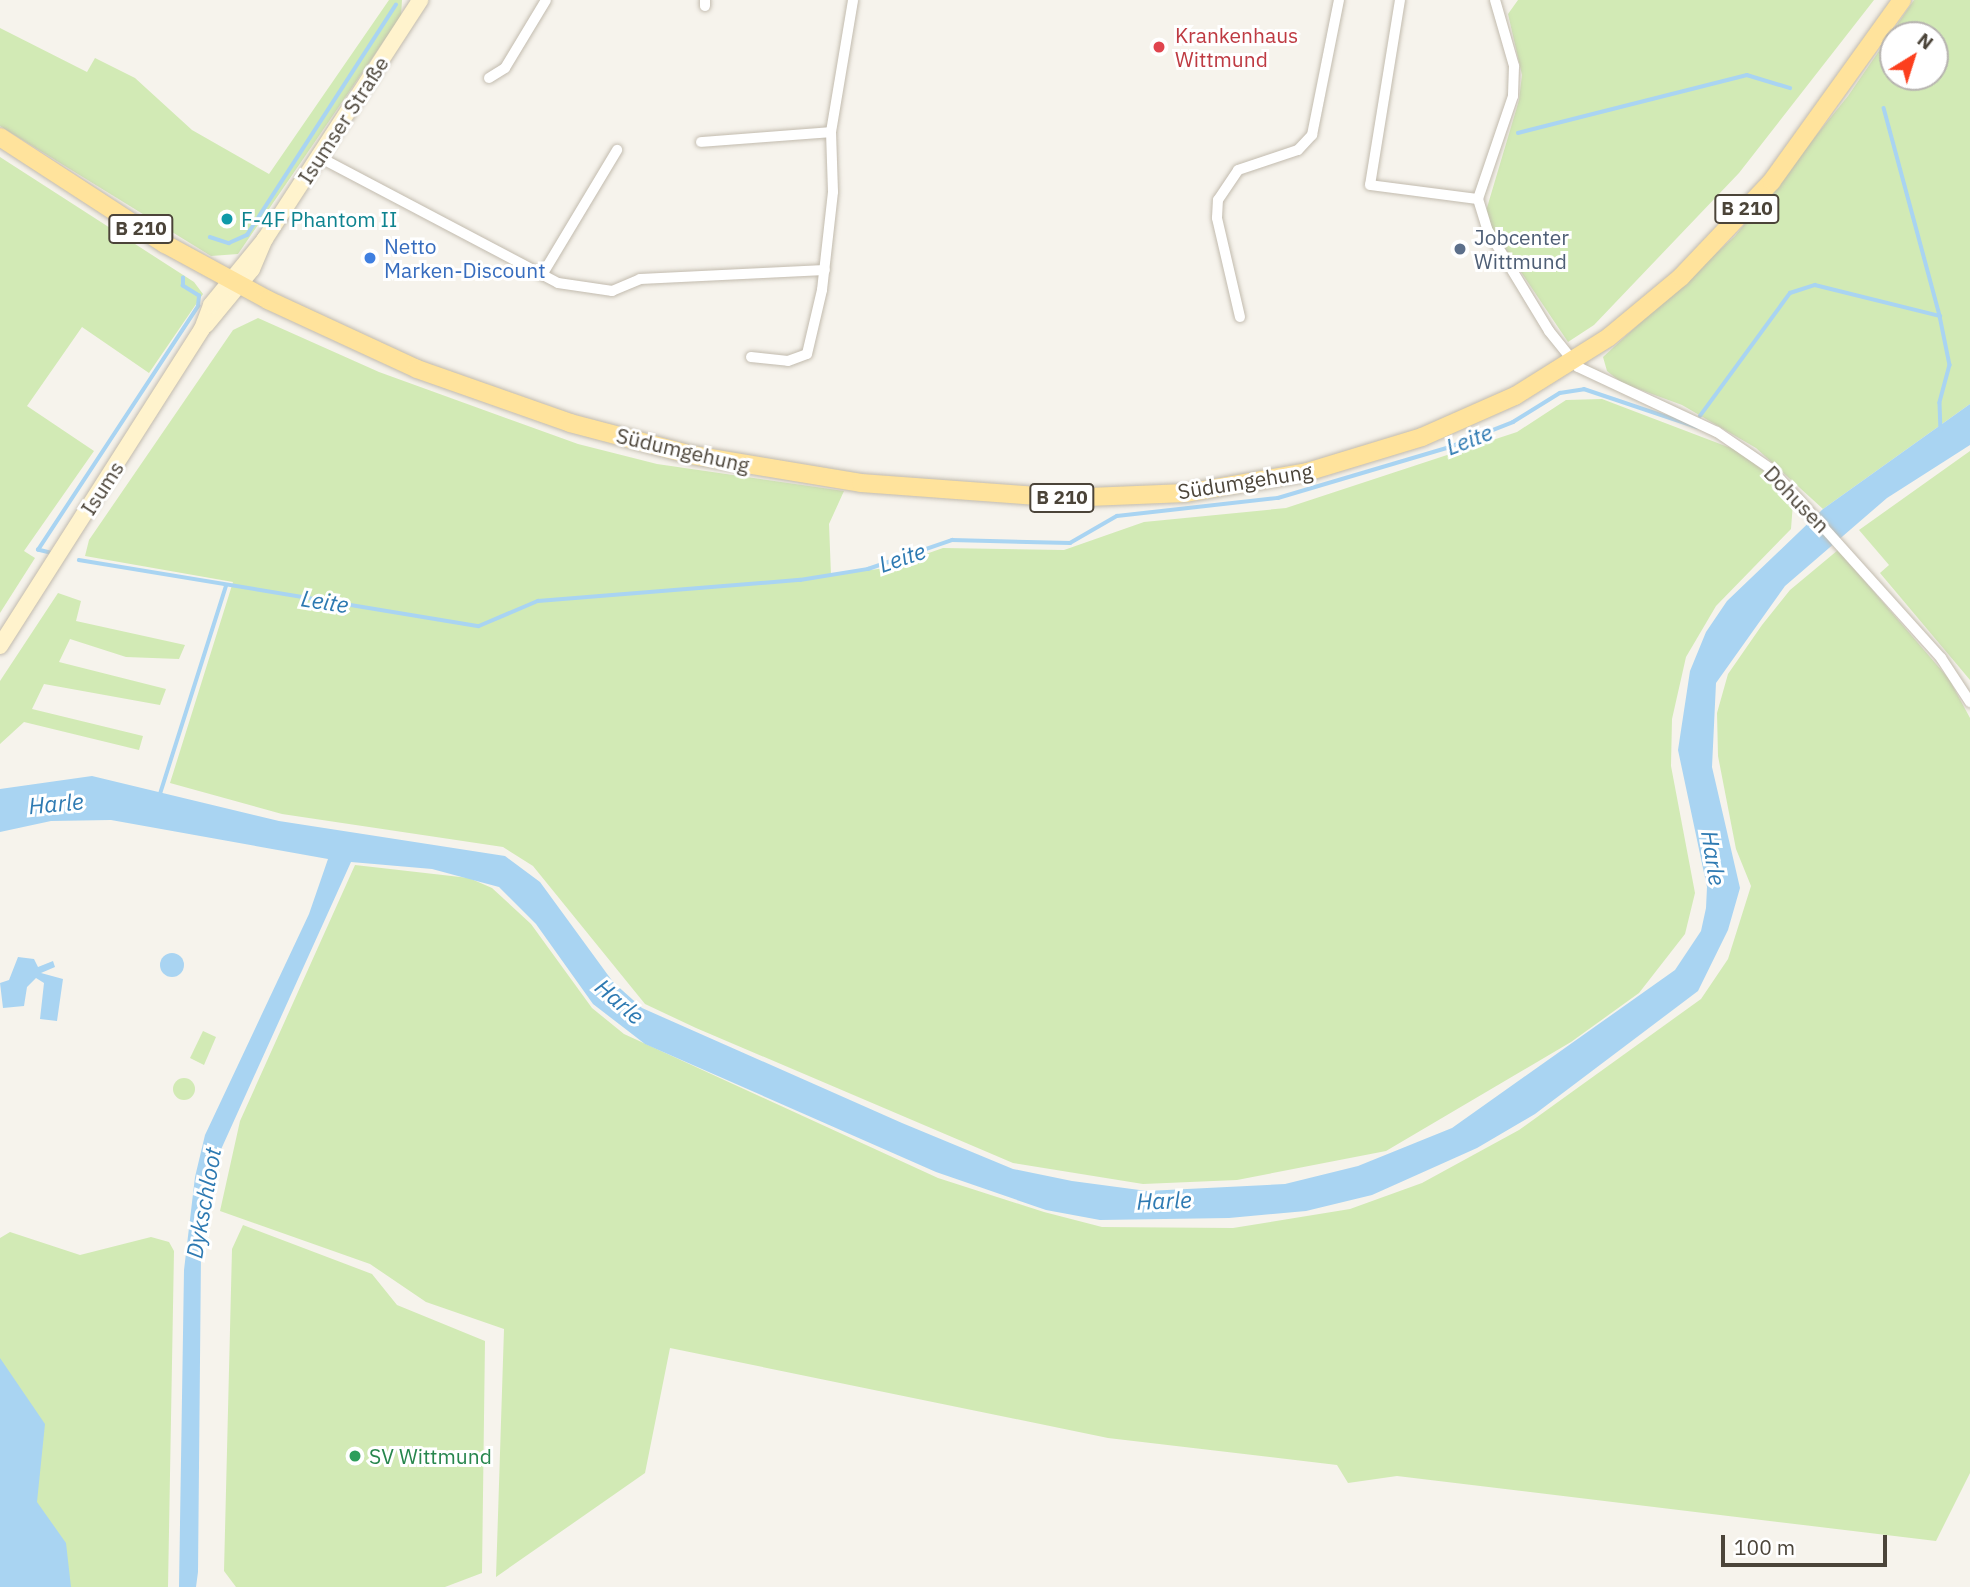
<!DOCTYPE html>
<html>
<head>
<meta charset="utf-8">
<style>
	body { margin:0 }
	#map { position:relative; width:1970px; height:1587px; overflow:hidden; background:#f6f3ec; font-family:"IBM Plex Sans",sans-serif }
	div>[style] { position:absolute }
	.green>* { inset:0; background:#d2eab5 }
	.round { border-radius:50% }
	.water>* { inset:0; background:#a9d4f2 }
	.stream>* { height:3.5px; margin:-1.75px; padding:0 1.75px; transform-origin:1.75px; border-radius:1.75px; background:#a9d4f2 }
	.roads { filter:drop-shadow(0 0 2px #c2bbae) drop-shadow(0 0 2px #c2bbae) }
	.street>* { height:10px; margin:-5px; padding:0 5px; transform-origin:5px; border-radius:5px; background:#fff }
	.secondary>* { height:16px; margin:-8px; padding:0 8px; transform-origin:8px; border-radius:8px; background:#fff3cd }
	.primary>* { height:18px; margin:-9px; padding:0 9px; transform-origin:9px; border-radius:9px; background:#ffe39c }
	.dots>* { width:19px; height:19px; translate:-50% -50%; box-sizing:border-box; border:4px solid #fff; border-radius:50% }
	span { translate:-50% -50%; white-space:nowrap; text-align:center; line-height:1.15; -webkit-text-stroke:6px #fff; paint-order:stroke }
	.shield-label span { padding:2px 5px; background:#fff; border:2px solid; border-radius:5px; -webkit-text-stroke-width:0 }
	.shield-label { font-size:19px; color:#4b4439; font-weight:700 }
	.health-label { font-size:21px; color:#be3a42 }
	.left { translate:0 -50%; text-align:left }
	.street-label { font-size:21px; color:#4b4439 }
	.culture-label { font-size:21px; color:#0d838f }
	.service-label { font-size:21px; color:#4e5e75 }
	.shop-label { font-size:21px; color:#366cbe }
	.leisure-label { font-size:21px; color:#27864d }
	.water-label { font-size:23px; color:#2e7ab2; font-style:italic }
	.north { position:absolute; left:1879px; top:21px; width:70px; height:70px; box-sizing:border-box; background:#fff; border:2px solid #b7b4b0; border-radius:50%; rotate:38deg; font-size:19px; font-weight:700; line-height:28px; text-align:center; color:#4b4439 }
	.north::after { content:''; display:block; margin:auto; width:24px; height:32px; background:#fc3f1d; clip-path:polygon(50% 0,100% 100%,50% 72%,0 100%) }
	.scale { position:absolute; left:1721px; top:1535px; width:166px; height:32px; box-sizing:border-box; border:4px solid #4b4439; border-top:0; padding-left:9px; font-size:21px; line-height:24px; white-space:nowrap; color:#4b4439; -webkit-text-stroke:5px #fff; paint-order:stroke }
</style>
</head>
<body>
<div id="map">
	<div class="green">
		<i style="clip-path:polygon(389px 0,402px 0,401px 16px,238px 254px,211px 256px,0 126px,0 28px,87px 72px,95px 58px,135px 78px,192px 130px,269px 174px)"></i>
		<i style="clip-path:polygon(1518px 0,1874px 0,1739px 173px,1594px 325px,1568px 342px,1492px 229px,1486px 211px,1519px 100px,1522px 75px,1508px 14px)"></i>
		<i style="clip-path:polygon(evenodd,1914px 0,1970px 0,1970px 404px,1823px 509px,1756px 448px,1682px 405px,1622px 383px,1607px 371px,1603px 357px,1735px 236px,1848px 96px,1914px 0,1893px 35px,1935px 35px,1935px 77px,1893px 77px,1893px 35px)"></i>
		<i style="clip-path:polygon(0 157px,194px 282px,203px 294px,149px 373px,82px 327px,27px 406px,94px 451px,24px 551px,35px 558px,0 613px)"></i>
		<i style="clip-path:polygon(258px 318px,379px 372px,578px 444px,657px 464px,844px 491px,829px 524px,831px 575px,886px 568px,943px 548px,1064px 550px,1144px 522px,1286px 508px,1517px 432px,1566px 400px,1602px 399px,1736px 450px,1772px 477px,1793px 503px,1791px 529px,1716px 606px,1686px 657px,1672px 719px,1671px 766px,1695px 893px,1685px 934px,1639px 993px,1571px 1042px,1386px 1151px,1237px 1180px,1143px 1184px,1013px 1163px,696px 1028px,645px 1004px,533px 866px,503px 847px,282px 814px,170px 783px,233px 582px,85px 556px,89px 540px,233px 330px)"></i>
		<i style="clip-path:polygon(1970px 451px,1970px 680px,1880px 573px,1889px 565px,1859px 530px)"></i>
		<i style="clip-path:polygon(1838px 550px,1949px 679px,1970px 718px,1970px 1473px,1936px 1541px,1397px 1476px,1348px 1483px,1337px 1465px,1108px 1438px,670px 1348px,645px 1473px,496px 1577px,504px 1329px,426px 1302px,370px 1264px,220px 1211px,240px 1121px,355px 865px,469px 878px,492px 888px,531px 924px,592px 1008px,624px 1034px,938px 1178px,1044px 1212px,1102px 1227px,1233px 1228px,1350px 1209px,1422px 1183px,1519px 1130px,1701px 999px,1728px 959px,1751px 886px,1736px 849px,1718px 756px,1717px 713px,1728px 674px,1762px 625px,1790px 590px)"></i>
		<i style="clip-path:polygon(58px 593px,81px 601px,76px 621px,185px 645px,179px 659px,126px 657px,70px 639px,59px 662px,166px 689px,160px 705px,44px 684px,32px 709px,143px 736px,139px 750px,24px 722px,0 744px,0 681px)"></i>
		<i style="clip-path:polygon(203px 1031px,216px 1037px,204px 1065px,190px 1058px)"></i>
		<i class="round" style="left:173px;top:1078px;width:22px;height:22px"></i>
		<i style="clip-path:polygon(243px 1225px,372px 1274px,397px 1305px,485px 1341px,482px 1573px,445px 1587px,236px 1587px,224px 1571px,232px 1249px)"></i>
		<i style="clip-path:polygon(10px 1232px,80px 1255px,151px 1237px,169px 1242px,174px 1251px,168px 1587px,0 1587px,0 1238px)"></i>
	</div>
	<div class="water">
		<i style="clip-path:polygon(1970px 404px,1970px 445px,1887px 498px,1785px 586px,1716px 683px,1712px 767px,1740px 888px,1728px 930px,1698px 991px,1535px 1114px,1477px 1148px,1372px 1195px,1306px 1211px,1229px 1218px,1100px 1220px,1046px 1210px,936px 1172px,645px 1044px,593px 1004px,536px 924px,499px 887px,432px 869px,351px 862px,214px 1165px,201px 1255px,198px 1572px,196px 1587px,179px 1587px,184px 1270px,195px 1177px,205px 1135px,309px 914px,328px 859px,111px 820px,51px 821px,0 832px,0 789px,92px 776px,279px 821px,505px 856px,540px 882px,613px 982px,642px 1008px,902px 1123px,1013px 1169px,1072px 1181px,1147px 1191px,1285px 1184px,1358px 1166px,1452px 1128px,1675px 970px,1701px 931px,1706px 908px,1707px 887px,1678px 750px,1690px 671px,1706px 632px,1727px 601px,1823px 509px)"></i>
		<i class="round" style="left:160px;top:953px;width:24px;height:24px"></i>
		<i style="clip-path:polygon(18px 957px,34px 959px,38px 967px,53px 961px,55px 967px,41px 973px,63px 979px,57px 1021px,40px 1019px,44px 983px,36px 978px,27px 987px,24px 1006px,3px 1008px,0 983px,9px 980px)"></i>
		<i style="clip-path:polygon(0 1358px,45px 1424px,37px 1502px,66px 1543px,71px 1587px,0 1587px)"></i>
	</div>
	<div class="stream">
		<i style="left:1884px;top:108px;width:214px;rotate:74.9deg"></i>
		<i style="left:1518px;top:133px;width:236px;rotate:-14.2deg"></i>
		<i style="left:1747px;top:75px;width:45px;rotate:16.8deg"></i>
		<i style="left:210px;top:237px;width:20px;rotate:18deg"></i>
		<i style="left:229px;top:243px;width:20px;rotate:-24deg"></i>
		<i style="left:247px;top:235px;width:274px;rotate:-57.1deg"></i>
		<i style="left:1700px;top:416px;width:152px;rotate:-53.8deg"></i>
		<i style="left:1790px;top:293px;width:26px;rotate:-18deg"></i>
		<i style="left:1815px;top:285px;width:129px;rotate:13.9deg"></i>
		<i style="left:1940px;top:316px;width:50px;rotate:78.5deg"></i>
		<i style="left:1950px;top:365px;width:39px;rotate:105deg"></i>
		<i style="left:1940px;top:403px;width:28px;rotate:88deg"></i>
		<i style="left:50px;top:553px;width:12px;rotate:-166deg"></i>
		<i style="left:38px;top:550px;width:292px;rotate:-56.7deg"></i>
		<i style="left:198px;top:306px;width:10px;rotate:-84deg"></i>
		<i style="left:199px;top:296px;width:19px;rotate:-148deg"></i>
		<i style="left:183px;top:286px;width:8px;rotate:-90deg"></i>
		<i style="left:79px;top:560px;width:405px;rotate:9.4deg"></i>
		<i style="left:479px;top:626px;width:64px;rotate:-23deg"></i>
		<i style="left:538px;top:601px;width:263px;rotate:-4.6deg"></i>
		<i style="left:800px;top:580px;width:69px;rotate:-9.2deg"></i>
		<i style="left:868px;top:569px;width:89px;rotate:-19deg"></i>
		<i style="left:952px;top:540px;width:118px;rotate:1.5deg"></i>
		<i style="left:1070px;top:543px;width:54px;rotate:-29.9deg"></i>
		<i style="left:1117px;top:516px;width:162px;rotate:-6.4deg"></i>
		<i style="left:1278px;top:498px;width:179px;rotate:-16.5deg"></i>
		<i style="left:1450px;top:447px;width:68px;rotate:-21.6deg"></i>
		<i style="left:1513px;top:422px;width:55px;rotate:-31.7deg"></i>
		<i style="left:1560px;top:393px;width:24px;rotate:-9deg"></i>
		<i style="left:1584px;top:389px;width:119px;rotate:18.6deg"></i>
		<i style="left:160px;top:794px;width:218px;rotate:-72.4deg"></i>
	</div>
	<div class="roads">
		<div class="street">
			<i style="left:1400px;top:0;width:187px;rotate:99.2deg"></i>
			<i style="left:1370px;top:185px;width:109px;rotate:7.4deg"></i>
			<i style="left:1495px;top:0;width:69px;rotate:73.9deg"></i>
			<i style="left:1514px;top:66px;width:30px;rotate:92deg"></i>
			<i style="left:1513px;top:96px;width:109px;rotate:108.8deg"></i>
			<i style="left:1478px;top:199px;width:31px;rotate:73deg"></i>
			<i style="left:1487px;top:229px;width:119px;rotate:58.7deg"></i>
			<i style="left:1549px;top:331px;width:46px;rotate:51.1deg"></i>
			<i style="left:1578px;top:367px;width:153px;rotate:25.1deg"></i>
			<i style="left:1717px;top:432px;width:65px;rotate:34.4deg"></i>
			<i style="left:1771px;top:469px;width:254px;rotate:48deg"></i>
			<i style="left:1941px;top:658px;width:53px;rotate:56.6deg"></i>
			<i style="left:705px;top:6px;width:6px;rotate:-90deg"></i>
			<i style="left:489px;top:78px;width:19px;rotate:-32deg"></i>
			<i style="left:505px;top:68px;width:79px;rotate:-58.9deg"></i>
			<i style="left:701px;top:142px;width:130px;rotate:-4.4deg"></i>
			<i style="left:319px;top:157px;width:270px;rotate:27.8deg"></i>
			<i style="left:558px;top:283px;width:55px;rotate:8.4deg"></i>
			<i style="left:612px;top:291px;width:30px;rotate:-23deg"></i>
			<i style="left:640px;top:279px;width:185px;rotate:-2.8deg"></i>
			<i style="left:542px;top:275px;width:146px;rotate:-59deg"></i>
			<i style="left:1240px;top:317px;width:102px;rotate:-103.1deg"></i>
			<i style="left:1217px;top:218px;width:18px;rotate:-87deg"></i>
			<i style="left:1218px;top:200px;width:36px;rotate:-56deg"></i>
			<i style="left:1238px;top:170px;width:63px;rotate:-18.4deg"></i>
			<i style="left:1298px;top:150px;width:21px;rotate:-47deg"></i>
			<i style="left:1312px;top:135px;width:138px;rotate:-78.7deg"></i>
			<i style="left:751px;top:357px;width:37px;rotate:6deg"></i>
			<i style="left:788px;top:361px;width:20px;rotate:-20deg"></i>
			<i style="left:807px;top:354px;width:66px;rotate:-76.8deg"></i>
			<i style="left:822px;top:290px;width:99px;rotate:-83.6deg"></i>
			<i style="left:833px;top:192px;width:60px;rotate:-91.9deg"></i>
			<i style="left:831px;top:132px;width:134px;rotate:-80.5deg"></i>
		</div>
		<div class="secondary">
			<i style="left:206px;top:325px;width:72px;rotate:-50.6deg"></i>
			<i style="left:252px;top:269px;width:33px;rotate:-67deg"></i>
			<i style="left:265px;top:239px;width:285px;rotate:-57deg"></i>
			<i style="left:0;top:646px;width:376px;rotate:-57.5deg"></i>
			<i style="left:202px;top:329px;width:26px;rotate:-69deg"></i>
			<i style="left:211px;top:305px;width:85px;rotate:-50.7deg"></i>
		</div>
		<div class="primary">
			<i style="left:0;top:137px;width:197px;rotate:33deg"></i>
			<i style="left:165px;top:244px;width:117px;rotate:28.5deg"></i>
			<i style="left:268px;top:300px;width:164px;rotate:24.8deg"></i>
			<i style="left:417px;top:369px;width:162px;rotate:19.4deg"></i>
			<i style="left:570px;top:423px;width:126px;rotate:14.7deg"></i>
			<i style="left:692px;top:455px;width:171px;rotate:9.4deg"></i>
			<i style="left:861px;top:483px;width:204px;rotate:4.2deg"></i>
			<i style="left:1064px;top:498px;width:122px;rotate:-2.3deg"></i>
			<i style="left:1186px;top:493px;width:123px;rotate:-9.8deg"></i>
			<i style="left:1307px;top:472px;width:120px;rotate:-16.9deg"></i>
			<i style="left:1422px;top:437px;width:102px;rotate:-23.8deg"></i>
			<i style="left:1515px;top:396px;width:111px;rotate:-32.1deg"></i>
			<i style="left:1609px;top:337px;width:94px;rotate:-39.8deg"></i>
			<i style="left:1681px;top:277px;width:132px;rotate:-46.5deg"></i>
			<i style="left:1772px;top:181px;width:223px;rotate:-54.3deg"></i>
		</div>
	</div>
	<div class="dots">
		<i style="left:1159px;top:47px;background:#e0444e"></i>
		<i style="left:227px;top:219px;background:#0f9aa8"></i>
		<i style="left:1460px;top:249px;background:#5c6f8a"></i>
		<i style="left:370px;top:258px;background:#3f7fe0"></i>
		<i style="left:355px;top:1456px;background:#2e9e5b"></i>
	</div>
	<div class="shield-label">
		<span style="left:1747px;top:209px">B 210</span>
		<span style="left:141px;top:229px">B 210</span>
		<span style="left:1062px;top:498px">B 210</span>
	</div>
	<div class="health-label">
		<span class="left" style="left:1175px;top:47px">Krankenhaus<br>Wittmund</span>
	</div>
	<div class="street-label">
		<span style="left:343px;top:120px;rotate:-57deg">Isumser Straße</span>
		<span style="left:683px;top:450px;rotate:13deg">Südumgehung</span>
		<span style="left:1245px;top:481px;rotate:-9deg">Südumgehung</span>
		<span style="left:102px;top:488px;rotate:-57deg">Isums</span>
		<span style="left:1797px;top:499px;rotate:46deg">Dohusen</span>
	</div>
	<div class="culture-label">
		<span class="left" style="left:241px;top:219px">F-4F Phantom II</span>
	</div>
	<div class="service-label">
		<span class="left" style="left:1474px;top:249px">Jobcenter<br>Wittmund</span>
	</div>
	<div class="shop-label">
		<span class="left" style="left:384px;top:258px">Netto<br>Marken-Discount</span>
	</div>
	<div class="leisure-label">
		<span class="left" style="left:369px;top:1456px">SV Wittmund</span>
	</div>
	<div class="water-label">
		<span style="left:1469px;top:439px;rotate:-21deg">Leite</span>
		<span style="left:902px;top:557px;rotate:-19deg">Leite</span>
		<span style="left:325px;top:601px;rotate:9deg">Leite</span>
		<span style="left:56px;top:803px;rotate:-5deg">Harle</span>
		<span style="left:1714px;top:858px;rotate:81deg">Harle</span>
		<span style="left:620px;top:1001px;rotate:41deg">Harle</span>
		<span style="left:1164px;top:1200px;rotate:-2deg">Harle</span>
		<span style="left:203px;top:1203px;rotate:-80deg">Dykschloot</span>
	</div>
	<div class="north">N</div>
	<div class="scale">100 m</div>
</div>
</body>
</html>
